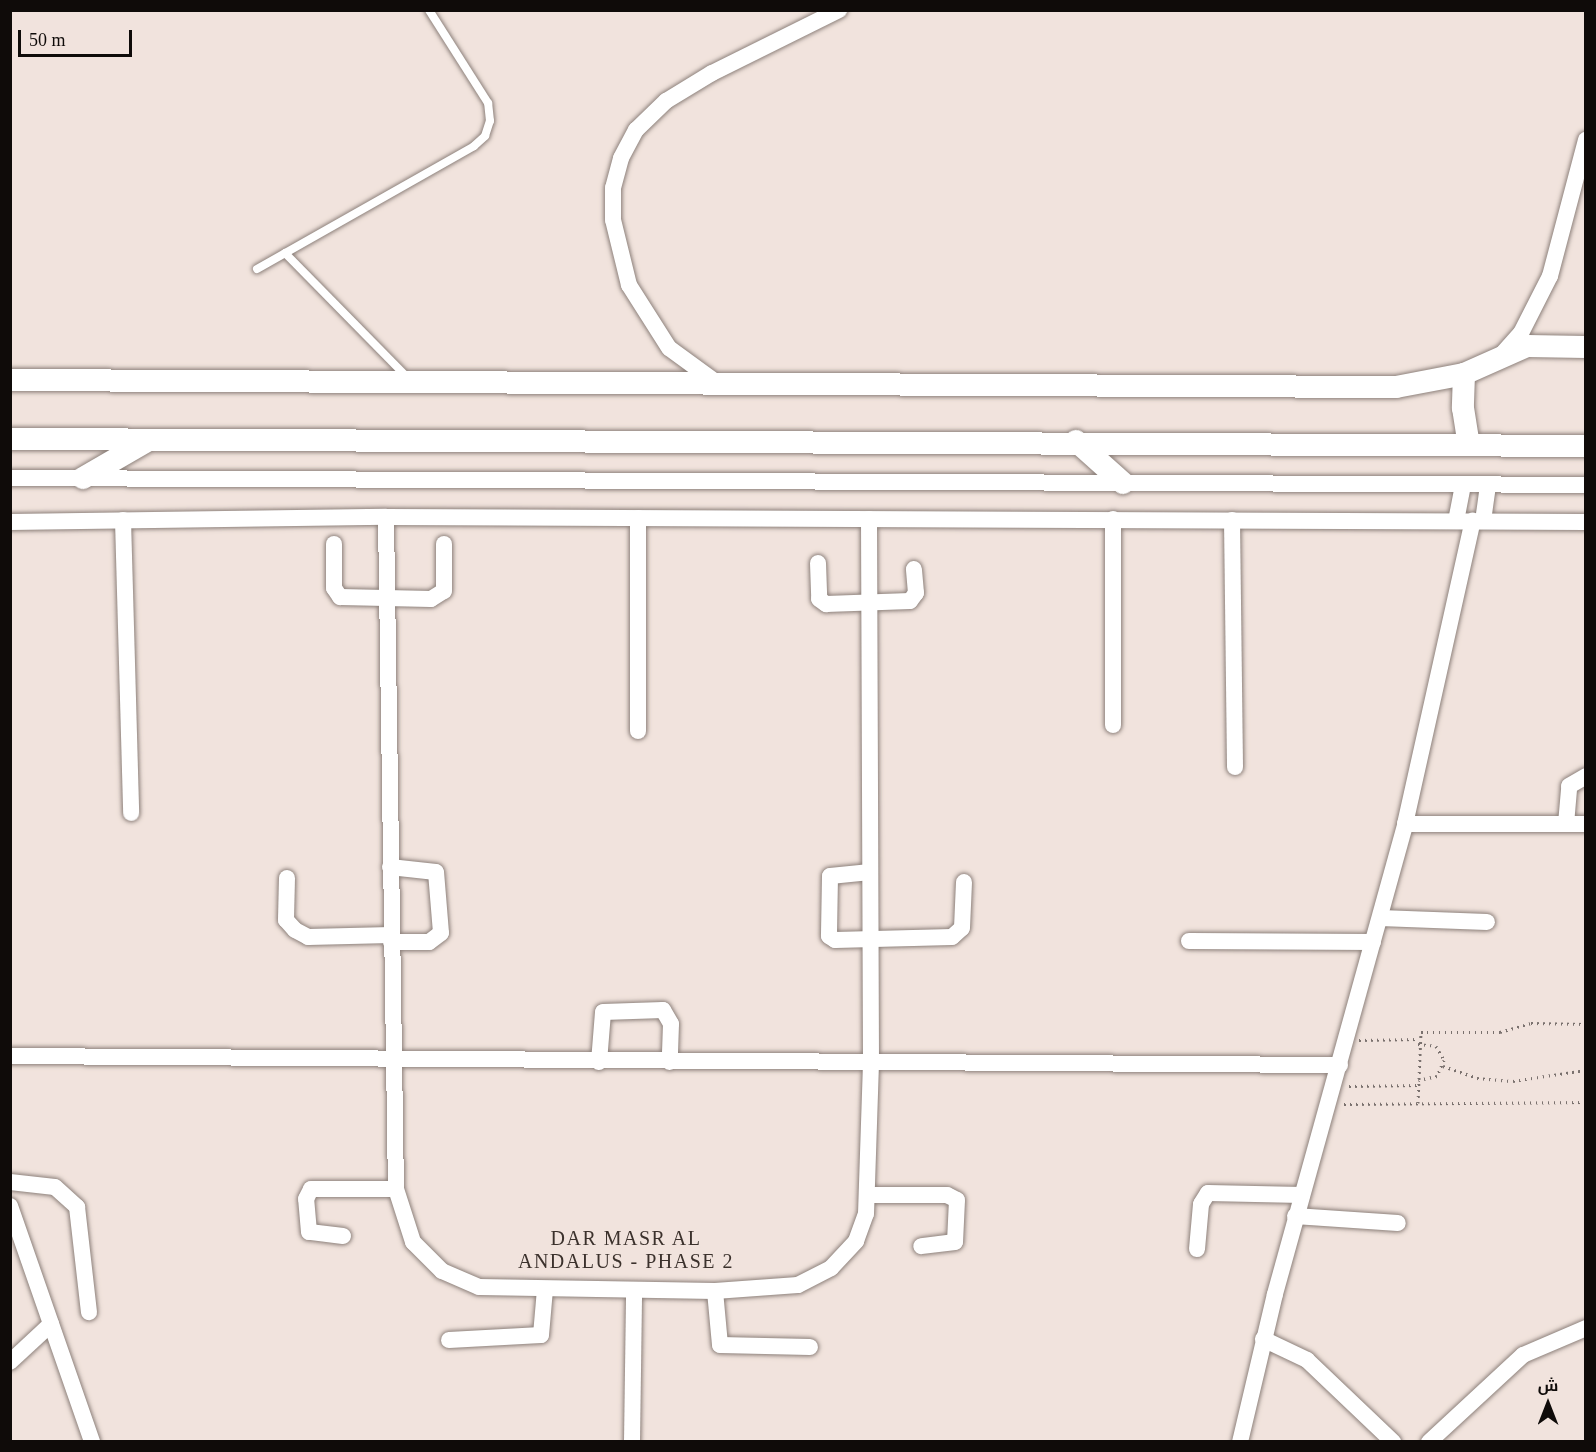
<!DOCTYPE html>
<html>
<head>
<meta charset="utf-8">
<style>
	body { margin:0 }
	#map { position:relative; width:1596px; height:1452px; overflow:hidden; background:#f1e3dd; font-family:"Times New Roman",Cairo,serif }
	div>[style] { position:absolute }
	.path>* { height:3px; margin-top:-1.5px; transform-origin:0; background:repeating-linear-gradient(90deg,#7a716e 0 1.5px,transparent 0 6px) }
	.roads { filter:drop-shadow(0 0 2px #8d817b) drop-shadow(0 0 2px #8d817b) }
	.lane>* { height:8px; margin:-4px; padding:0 4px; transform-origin:4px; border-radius:4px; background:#fff }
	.street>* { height:16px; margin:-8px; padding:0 8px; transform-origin:8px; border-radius:8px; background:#fff }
	.secondary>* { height:22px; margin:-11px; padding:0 11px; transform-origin:11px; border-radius:11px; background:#fff }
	span { translate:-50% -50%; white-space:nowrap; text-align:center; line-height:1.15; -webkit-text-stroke:4.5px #f1e3dd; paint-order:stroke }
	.neighbourhood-label { font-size:20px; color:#3b312c; letter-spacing:1.5px }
	.frame { position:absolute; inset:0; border:12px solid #0f0b09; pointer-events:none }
	.north { position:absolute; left:1518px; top:1374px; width:60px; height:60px; -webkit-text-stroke:4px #f1e3dd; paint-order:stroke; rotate:0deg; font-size:16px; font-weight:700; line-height:24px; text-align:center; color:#0f0b09 }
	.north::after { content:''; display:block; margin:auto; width:21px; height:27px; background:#0f0b09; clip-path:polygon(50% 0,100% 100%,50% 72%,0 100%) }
	.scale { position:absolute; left:18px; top:30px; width:114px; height:27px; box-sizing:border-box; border:3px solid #0f0b09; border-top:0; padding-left:8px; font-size:18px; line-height:21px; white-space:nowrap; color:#0f0b09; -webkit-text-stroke:4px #f1e3dd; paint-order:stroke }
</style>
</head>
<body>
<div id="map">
	<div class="path">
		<i style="left:1359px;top:1040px;width:59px;rotate:-1deg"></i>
		<i style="left:1418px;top:1044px;width:18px;rotate:6deg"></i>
		<i style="left:1436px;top:1046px;width:16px;rotate:60deg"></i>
		<i style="left:1444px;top:1060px;width:17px;rotate:114deg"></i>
		<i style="left:1437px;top:1076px;width:19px;rotate:168deg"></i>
		<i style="left:1443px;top:1066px;width:36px;rotate:19deg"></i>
		<i style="left:1477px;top:1078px;width:36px;rotate:5deg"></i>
		<i style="left:1513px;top:1081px;width:74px;rotate:-8.6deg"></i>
		<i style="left:1349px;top:1086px;width:69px;rotate:-0.8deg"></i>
		<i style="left:1418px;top:1103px;width:71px;rotate:-87.6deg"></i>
		<i style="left:1421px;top:1032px;width:79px"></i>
		<i style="left:1500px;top:1032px;width:32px;rotate:-16deg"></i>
		<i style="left:1531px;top:1023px;width:55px;rotate:1deg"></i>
		<i style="left:1344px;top:1104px;width:242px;rotate:-0.5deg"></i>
	</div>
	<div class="roads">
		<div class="lane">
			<i style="left:285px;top:253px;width:175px;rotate:45.5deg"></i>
			<i style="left:257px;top:269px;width:249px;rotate:-29.5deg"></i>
			<i style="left:474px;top:146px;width:15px;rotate:-42deg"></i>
			<i style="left:485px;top:136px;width:16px;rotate:-72deg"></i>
			<i style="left:490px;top:121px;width:18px;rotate:-96deg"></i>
			<i style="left:488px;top:103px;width:110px;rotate:-122.4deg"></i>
		</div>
		<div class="street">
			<i style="left:1502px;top:354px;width:28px;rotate:-48deg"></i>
			<i style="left:1521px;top:333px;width:64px;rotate:-63deg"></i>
			<i style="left:1550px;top:276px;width:141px;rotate:-75.2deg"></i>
			<i style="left:717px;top:383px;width:59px;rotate:-143.9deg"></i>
			<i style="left:669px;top:348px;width:75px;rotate:-122.4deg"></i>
			<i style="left:629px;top:285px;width:67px;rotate:-103.8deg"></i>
			<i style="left:613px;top:220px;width:32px;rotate:-90deg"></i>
			<i style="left:613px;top:188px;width:31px;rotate:-75deg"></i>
			<i style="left:621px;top:158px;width:32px;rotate:-62deg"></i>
			<i style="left:636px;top:130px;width:42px;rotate:-44deg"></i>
			<i style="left:666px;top:101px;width:54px;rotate:-31.3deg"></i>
			<i style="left:712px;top:73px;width:142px;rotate:-26.4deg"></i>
			<i style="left:10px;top:478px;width:1576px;rotate:0.25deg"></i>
			<i style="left:386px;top:517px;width:672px;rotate:89.15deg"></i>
			<i style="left:396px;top:1189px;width:56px;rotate:72.2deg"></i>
			<i style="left:413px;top:1242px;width:41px;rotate:45deg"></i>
			<i style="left:442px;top:1271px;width:40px;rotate:23.4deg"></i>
			<i style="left:479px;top:1287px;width:236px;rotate:1deg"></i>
			<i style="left:715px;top:1291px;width:83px;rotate:-4.1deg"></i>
			<i style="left:798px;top:1285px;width:37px;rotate:-27deg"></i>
			<i style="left:831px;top:1268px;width:37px;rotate:-47deg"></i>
			<i style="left:856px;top:1241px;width:29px;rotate:-70deg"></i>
			<i style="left:866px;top:1214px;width:151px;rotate:-88.1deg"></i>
			<i style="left:871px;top:1063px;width:544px;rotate:-90.21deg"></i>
			<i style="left:638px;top:518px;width:213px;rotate:90deg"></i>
			<i style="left:1113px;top:519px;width:206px;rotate:90deg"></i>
			<i style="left:123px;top:520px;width:293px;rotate:88.4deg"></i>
			<i style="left:1232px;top:520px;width:247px;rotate:89.3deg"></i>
			<i style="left:1456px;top:521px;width:37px;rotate:-79deg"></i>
			<i style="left:1483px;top:521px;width:36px;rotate:-82deg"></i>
			<i style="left:10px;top:522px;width:376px;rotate:-0.8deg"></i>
			<i style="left:386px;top:517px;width:1200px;rotate:0.24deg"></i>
			<i style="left:334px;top:544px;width:44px;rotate:90deg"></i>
			<i style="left:334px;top:588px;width:11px;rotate:56deg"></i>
			<i style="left:340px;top:597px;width:91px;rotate:1.3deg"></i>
			<i style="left:431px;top:599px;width:15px;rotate:-32deg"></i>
			<i style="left:444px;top:591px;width:47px;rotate:-90deg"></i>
			<i style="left:818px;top:563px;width:36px;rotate:88deg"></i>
			<i style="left:819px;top:599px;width:9px;rotate:36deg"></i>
			<i style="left:826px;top:604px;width:84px;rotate:-2deg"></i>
			<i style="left:910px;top:601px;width:10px;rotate:-53deg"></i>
			<i style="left:916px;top:593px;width:24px;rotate:-95deg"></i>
			<i style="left:1405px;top:824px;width:181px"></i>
			<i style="left:1566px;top:824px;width:38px;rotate:-85deg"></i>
			<i style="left:1569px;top:786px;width:20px;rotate:-30deg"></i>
			<i style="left:390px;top:867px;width:46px;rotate:6.2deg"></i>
			<i style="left:436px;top:872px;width:61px;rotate:85.3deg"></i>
			<i style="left:441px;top:933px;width:15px;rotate:143deg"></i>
			<i style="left:429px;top:942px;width:38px;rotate:180deg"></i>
			<i style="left:870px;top:872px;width:40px;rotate:174.3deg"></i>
			<i style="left:830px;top:876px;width:60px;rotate:91deg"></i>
			<i style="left:829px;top:936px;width:7px;rotate:34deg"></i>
			<i style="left:835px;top:940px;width:117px;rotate:-1.5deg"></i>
			<i style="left:952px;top:937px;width:13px;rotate:-42deg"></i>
			<i style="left:962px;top:928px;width:46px;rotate:-87.5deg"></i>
			<i style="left:287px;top:878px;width:42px;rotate:91.4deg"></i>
			<i style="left:286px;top:920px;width:13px;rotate:48deg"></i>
			<i style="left:295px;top:930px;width:15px;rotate:28deg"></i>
			<i style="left:308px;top:937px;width:83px;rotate:-1.4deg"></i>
			<i style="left:1380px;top:918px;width:107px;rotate:2.1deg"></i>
			<i style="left:1189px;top:941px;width:184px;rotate:0.3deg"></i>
			<i style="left:10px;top:1056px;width:1330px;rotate:0.39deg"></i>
			<i style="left:599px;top:1062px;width:50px;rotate:-85.4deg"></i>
			<i style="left:603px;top:1012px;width:60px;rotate:-1.9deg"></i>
			<i style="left:663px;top:1010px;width:16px;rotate:60deg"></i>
			<i style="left:671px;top:1024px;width:38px;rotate:92deg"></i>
			<i style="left:10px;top:1182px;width:45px;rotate:6.3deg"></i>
			<i style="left:55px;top:1187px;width:30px;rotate:42deg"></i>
			<i style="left:77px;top:1207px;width:106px;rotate:83.5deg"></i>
			<i style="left:869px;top:1195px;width:78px"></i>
			<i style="left:947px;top:1195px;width:11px;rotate:27deg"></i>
			<i style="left:957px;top:1200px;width:42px;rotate:92.7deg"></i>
			<i style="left:955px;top:1242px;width:34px;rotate:173deg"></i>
			<i style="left:10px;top:1206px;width:250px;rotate:70.8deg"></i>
			<i style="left:1295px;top:1216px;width:103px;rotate:3.9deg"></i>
			<i style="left:343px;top:1236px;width:34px;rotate:-173deg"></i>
			<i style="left:309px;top:1232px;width:33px;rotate:-95deg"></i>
			<i style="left:306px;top:1199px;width:11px;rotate:-63deg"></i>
			<i style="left:311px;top:1189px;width:85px"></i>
			<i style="left:1197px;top:1249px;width:45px;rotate:-84.9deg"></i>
			<i style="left:1201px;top:1204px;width:13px;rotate:-58deg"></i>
			<i style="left:1208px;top:1193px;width:94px;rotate:1.2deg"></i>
			<i style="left:715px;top:1291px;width:54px;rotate:84.7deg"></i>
			<i style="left:720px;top:1345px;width:90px;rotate:1.3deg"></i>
			<i style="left:1263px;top:1339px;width:49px;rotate:25.5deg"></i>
			<i style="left:1307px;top:1360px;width:119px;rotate:43.6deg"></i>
			<i style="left:449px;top:1340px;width:92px;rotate:-3.1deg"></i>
			<i style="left:541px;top:1335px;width:46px;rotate:-85deg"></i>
			<i style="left:10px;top:1362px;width:56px;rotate:-42.8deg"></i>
			<i style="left:632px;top:1442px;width:152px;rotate:-89.2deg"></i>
			<i style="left:1240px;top:1442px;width:152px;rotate:-76.7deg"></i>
			<i style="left:1275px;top:1294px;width:488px;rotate:-74.5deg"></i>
			<i style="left:1405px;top:824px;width:311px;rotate:-77.4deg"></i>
			<i style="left:1429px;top:1442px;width:128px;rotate:-42.8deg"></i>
			<i style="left:1523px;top:1355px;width:69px;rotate:-23.2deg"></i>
		</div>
		<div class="secondary">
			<i style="left:1464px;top:374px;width:34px;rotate:92deg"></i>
			<i style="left:1463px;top:408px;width:36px;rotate:81deg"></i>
			<i style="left:10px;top:380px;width:1386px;rotate:0.29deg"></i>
			<i style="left:1396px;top:387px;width:69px;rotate:-10.8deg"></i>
			<i style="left:1464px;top:374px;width:69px;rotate:-24deg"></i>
			<i style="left:1527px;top:346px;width:59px;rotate:1deg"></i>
			<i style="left:10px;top:439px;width:1576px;rotate:0.25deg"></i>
			<i style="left:1076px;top:441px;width:63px;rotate:41.8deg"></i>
			<i style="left:83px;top:478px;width:74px;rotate:-30deg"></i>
		</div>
	</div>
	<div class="neighbourhood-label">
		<span style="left:626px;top:1250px">DAR MASR AL<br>ANDALUS - PHASE 2</span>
	</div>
	<div class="frame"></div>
	<div class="north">ش</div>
	<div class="scale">50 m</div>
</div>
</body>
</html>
